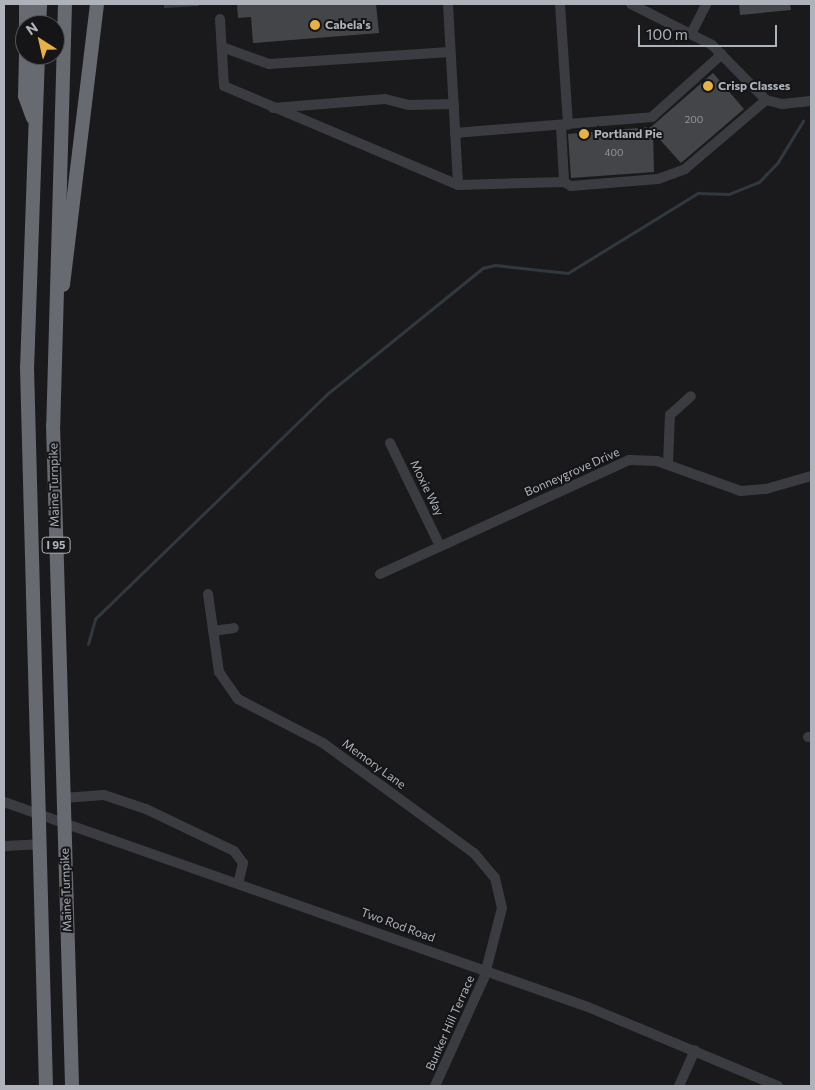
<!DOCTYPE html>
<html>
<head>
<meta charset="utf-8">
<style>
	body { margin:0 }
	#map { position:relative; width:815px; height:1090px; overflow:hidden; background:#1a1a1c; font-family:Commissioner,sans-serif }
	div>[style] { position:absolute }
	.water>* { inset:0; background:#303940 }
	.stream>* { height:2.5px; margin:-1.25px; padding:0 1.25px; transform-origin:1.25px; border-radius:1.25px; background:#303940 }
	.building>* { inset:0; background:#444549 }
	.minor>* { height:10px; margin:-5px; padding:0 5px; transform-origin:5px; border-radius:5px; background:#3b3c41 }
	.highway>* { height:14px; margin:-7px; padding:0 7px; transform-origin:7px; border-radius:7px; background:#686a72 }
	.dots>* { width:14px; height:14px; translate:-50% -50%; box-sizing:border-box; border:2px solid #151517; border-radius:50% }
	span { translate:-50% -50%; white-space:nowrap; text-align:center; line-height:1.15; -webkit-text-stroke:4px #151517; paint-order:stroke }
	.number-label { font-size:10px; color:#93979e }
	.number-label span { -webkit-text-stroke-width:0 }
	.shield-label span { padding:1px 4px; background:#151517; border:1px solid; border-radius:4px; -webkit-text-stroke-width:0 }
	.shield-label { font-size:11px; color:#adb2bb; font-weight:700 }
	.poi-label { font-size:12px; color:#adb2bb; font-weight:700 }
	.left { translate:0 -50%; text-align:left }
	.street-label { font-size:12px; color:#adb2bb }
	.frame { position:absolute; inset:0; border:5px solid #adb2bb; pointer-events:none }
	.north { position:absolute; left:15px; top:15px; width:50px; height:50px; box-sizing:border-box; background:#151517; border:1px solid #525459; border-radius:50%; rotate:325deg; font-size:14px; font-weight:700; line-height:20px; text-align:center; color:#adb2bb }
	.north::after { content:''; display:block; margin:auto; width:18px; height:22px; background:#e8b146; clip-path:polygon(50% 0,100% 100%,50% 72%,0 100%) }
	.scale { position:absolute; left:638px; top:25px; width:139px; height:22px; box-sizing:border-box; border:2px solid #adb2bb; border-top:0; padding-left:6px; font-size:15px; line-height:18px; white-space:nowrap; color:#adb2bb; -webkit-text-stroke:4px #151517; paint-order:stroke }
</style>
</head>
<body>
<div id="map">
	<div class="water">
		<i style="clip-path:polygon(164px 4px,199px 4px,199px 6px,164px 8px)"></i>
	</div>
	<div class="stream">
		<i style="left:88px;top:644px;width:26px;rotate:-74deg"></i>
		<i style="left:95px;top:619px;width:322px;rotate:-44.1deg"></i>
		<i style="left:326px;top:395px;width:202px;rotate:-39deg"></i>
		<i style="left:483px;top:268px;width:12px;rotate:-14deg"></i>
		<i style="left:495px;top:265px;width:73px;rotate:6.3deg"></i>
		<i style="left:568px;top:273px;width:153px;rotate:-31.6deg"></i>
		<i style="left:698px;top:193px;width:31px;rotate:2deg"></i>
		<i style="left:729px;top:194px;width:32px;rotate:-22deg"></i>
		<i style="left:759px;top:182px;width:28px;rotate:-46deg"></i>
		<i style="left:778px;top:162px;width:48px;rotate:-58.6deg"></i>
	</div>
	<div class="building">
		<i style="clip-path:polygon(237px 4px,376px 4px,379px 33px,253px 43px,251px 17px,238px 18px)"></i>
		<i style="clip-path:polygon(739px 4px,790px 4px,791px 10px,740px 15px)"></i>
		<i style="clip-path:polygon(713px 73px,744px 109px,681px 163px,653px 132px,654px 172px,571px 178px,568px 134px,651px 127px)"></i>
	</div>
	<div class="minor">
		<i style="left:448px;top:4px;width:181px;rotate:86.8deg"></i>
		<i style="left:560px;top:4px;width:121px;rotate:86.2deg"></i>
		<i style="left:631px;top:4px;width:91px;rotate:26.8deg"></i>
		<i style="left:712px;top:45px;width:77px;rotate:45.5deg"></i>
		<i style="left:766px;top:100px;width:16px;rotate:14deg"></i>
		<i style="left:782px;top:104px;width:29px;rotate:-6deg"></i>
		<i style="left:220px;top:19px;width:67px;rotate:86.6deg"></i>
		<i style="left:224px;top:86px;width:254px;rotate:22.9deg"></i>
		<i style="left:458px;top:185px;width:106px;rotate:-1.6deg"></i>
		<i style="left:564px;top:182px;width:8px;rotate:30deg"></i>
		<i style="left:571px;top:186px;width:87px;rotate:-4.6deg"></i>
		<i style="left:658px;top:179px;width:29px;rotate:-20deg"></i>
		<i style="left:685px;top:169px;width:106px;rotate:-40.4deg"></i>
		<i style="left:691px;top:34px;width:34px;rotate:-63deg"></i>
		<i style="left:222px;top:47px;width:50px;rotate:19.9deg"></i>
		<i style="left:269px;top:64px;width:181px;rotate:-3.8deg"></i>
		<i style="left:273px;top:108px;width:112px;rotate:-4.6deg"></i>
		<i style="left:385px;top:99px;width:25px;rotate:14deg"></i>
		<i style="left:409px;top:105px;width:45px;rotate:-1.3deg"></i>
		<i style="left:561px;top:126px;width:56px;rotate:86.9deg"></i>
		<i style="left:455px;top:133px;width:198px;rotate:-4.6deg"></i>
		<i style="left:652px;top:117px;width:94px;rotate:-42deg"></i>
		<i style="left:390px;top:443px;width:114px;rotate:64.1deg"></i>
		<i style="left:668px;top:464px;width:49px;rotate:-87.7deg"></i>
		<i style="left:670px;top:415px;width:28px;rotate:-42deg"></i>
		<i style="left:380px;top:574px;width:274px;rotate:-24.6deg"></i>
		<i style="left:629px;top:460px;width:28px;rotate:2deg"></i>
		<i style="left:657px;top:461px;width:89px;rotate:19.7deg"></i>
		<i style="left:741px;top:491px;width:25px;rotate:-5deg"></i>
		<i style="left:766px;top:489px;width:47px;rotate:-16.1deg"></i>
		<i style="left:208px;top:594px;width:79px;rotate:82deg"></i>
		<i style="left:219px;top:672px;width:33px;rotate:55deg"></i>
		<i style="left:238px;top:699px;width:96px;rotate:27.4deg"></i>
		<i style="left:323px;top:743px;width:187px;rotate:36.1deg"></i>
		<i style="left:474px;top:853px;width:33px;rotate:50deg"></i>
		<i style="left:495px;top:878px;width:31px;rotate:77deg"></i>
		<i style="left:502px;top:908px;width:72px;rotate:104.4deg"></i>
		<i style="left:484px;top:978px;width:119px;rotate:114.4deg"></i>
		<i style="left:213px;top:631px;width:21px;rotate:-8deg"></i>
		<i style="left:808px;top:737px;width:3px"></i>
		<i style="left:63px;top:798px;width:41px;rotate:-4.2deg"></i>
		<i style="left:104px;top:795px;width:44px;rotate:18.4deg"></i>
		<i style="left:146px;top:809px;width:98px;rotate:25.5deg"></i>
		<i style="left:234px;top:851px;width:15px;rotate:53deg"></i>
		<i style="left:243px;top:863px;width:18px;rotate:103deg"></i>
		<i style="left:4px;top:802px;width:619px;rotate:19.34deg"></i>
		<i style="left:588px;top:1007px;width:206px;rotate:22.6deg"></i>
		<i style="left:4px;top:846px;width:35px;rotate:-3deg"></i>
		<i style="left:679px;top:1086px;width:39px;rotate:-66deg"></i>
	</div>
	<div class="highway">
		<i style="left:65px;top:4px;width:421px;rotate:91.6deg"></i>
		<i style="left:53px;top:425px;width:661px;rotate:88.35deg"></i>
		<i style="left:26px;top:25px;width:21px;rotate:-90deg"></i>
		<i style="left:39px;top:25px;width:21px;rotate:-87deg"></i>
		<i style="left:26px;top:55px;width:41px;rotate:91.4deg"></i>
		<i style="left:25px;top:96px;width:23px;rotate:70deg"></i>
		<i style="left:38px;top:55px;width:312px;rotate:92deg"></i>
		<i style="left:27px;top:367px;width:719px;rotate:88.49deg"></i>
		<i style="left:63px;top:285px;width:283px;rotate:-83.1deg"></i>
	</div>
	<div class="dots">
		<i style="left:315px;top:25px;background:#e8b146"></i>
		<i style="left:708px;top:86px;background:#e8b146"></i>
		<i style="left:584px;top:134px;background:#e8b146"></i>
	</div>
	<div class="number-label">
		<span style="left:694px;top:120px">200</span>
		<span style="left:614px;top:153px">400</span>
	</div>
	<div class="shield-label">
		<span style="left:56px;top:545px">I 95</span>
	</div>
	<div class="poi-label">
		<span class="left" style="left:325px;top:25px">Cabela's</span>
		<span class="left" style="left:718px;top:86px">Crisp Classes</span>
		<span class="left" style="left:594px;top:134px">Portland Pie</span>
	</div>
	<div class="street-label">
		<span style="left:572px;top:472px;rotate:-24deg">Bonneygrove Drive</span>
		<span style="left:54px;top:485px;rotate:-91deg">Maine Turnpike</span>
		<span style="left:427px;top:488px;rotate:64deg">Moxie Way</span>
		<span style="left:374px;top:764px;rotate:36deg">Memory Lane</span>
		<span style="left:66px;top:890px;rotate:-92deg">Maine Turnpike</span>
		<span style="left:398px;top:925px;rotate:20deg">Two Rod Road</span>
		<span style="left:450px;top:1023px;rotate:-66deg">Bunker Hill Terrace</span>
	</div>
	<div class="frame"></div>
	<div class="north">N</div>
	<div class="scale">100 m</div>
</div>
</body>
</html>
